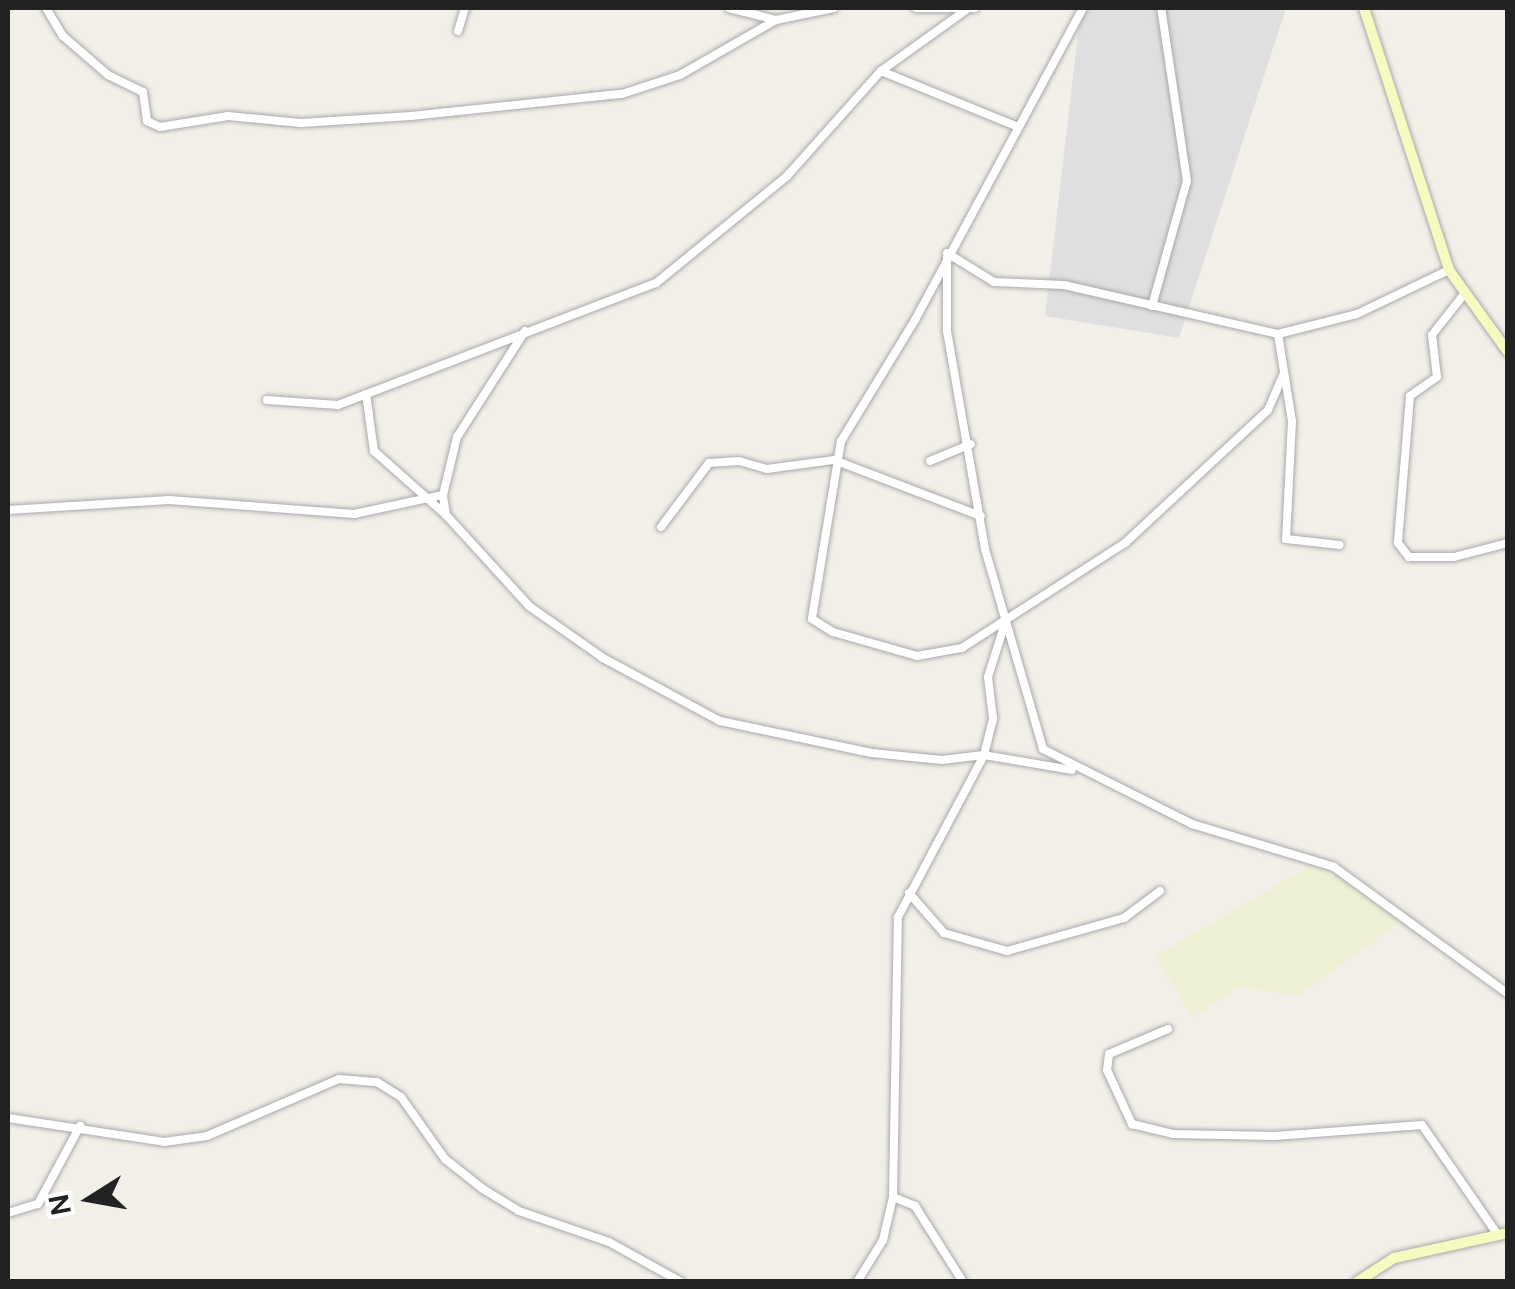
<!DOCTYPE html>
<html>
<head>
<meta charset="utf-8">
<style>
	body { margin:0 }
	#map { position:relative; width:1515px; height:1289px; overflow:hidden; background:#f2efe9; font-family:"DM Sans",sans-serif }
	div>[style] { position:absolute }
	.residential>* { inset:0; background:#e0dfdf }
	.farmland>* { inset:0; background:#eef0d5 }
	.roads { filter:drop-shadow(0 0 2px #a9a9a9) drop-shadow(0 0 2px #a9a9a9) }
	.street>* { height:8px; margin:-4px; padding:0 4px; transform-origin:4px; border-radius:4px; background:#fff }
	.secondary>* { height:10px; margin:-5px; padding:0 5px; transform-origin:5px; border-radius:5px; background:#f7fabf }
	span { translate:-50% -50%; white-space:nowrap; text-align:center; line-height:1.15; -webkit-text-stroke:10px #fff; paint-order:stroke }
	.frame { position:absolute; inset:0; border:10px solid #222; pointer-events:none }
	.north { position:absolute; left:40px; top:1149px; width:100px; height:100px; -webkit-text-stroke:8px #fff; paint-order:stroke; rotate:259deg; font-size:28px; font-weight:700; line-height:40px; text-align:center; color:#222 }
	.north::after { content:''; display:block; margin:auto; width:35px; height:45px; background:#222; clip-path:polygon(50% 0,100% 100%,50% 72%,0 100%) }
</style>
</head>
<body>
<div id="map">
	<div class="residential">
		<i style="clip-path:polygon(1081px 8px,1286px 8px,1179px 338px,1045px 316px)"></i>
	</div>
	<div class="farmland">
		<i style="clip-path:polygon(1310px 866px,1340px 875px,1401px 922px,1297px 996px,1239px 987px,1193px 1018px,1155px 956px)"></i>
	</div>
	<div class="roads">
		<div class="street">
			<i style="left:46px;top:8px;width:33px;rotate:59deg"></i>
			<i style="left:63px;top:36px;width:60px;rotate:40.9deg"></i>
			<i style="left:108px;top:75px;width:39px;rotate:26deg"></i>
			<i style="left:143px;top:92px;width:29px;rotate:82deg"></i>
			<i style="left:147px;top:121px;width:14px;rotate:25deg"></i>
			<i style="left:160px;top:127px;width:69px;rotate:-9.2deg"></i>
			<i style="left:228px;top:116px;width:73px;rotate:5.5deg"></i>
			<i style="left:301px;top:123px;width:110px;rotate:-3.6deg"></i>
			<i style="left:411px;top:116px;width:212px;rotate:-6deg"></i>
			<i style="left:622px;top:94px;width:61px;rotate:-18.1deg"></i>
			<i style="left:680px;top:75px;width:111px;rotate:-29.8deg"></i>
			<i style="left:776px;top:20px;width:59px;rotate:-11.7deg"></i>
			<i style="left:729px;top:8px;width:49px;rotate:14.3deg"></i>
			<i style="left:916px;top:8px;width:59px"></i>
			<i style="left:1083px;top:8px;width:354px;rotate:118.3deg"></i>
			<i style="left:915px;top:320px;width:142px;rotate:121.4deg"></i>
			<i style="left:841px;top:441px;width:180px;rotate:99.3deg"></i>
			<i style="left:812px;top:619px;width:25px;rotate:32deg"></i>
			<i style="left:833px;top:632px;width:87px;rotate:15.9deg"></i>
			<i style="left:917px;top:656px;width:46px;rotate:-10.1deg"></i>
			<i style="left:962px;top:648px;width:194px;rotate:-32.8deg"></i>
			<i style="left:1125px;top:543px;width:195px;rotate:-42.9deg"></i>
			<i style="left:1268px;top:410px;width:40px;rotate:-66.6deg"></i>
			<i style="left:458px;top:31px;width:24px;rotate:-73deg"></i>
			<i style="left:881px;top:71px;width:148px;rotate:22.2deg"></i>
			<i style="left:947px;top:253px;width:55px;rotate:31.7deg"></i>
			<i style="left:994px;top:282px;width:70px;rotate:2.5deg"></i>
			<i style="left:1064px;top:285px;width:220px;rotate:12.9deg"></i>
			<i style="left:1278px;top:334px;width:81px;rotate:-14.2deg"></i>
			<i style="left:1357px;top:314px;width:102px;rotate:-25.6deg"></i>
			<i style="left:947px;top:258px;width:73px;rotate:90deg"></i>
			<i style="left:947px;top:331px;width:221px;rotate:80.1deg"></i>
			<i style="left:985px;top:549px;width:208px;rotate:73.8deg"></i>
			<i style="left:1043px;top:749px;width:167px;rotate:26.7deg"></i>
			<i style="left:1192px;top:824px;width:148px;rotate:16.8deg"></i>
			<i style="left:1334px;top:867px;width:215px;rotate:36.1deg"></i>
			<i style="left:1465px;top:293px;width:53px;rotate:128.2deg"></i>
			<i style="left:1432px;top:335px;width:42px;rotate:83.2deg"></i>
			<i style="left:1437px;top:377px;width:33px;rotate:145deg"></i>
			<i style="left:1410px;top:396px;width:147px;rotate:94.7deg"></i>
			<i style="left:1398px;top:543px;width:18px;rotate:52deg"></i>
			<i style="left:1409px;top:557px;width:45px"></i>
			<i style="left:1454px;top:557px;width:56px;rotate:-14.5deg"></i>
			<i style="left:1152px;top:306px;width:130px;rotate:-74.4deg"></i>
			<i style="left:1187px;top:181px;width:175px;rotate:-98.5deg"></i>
			<i style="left:1278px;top:334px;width:88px;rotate:80.9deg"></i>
			<i style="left:1292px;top:421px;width:118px;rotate:92.9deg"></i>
			<i style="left:1286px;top:539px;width:54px;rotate:6.3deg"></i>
			<i style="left:366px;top:394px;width:58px;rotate:82deg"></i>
			<i style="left:374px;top:451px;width:96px;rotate:41.6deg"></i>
			<i style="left:446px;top:515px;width:123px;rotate:47.6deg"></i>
			<i style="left:529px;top:606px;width:90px;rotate:35.1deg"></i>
			<i style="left:603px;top:658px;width:133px;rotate:28.3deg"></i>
			<i style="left:720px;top:721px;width:155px;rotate:11.9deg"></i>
			<i style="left:872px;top:753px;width:70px;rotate:5.7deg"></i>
			<i style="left:942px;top:760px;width:42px;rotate:-6.8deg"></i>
			<i style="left:984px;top:755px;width:38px;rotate:-76deg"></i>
			<i style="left:993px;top:718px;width:41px;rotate:-97deg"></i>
			<i style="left:988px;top:677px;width:57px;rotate:-72.5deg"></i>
			<i style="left:267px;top:400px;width:71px;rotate:4deg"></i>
			<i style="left:338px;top:405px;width:341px;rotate:-21deg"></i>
			<i style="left:656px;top:283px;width:169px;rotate:-39.2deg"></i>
			<i style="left:787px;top:176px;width:141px;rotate:-48.2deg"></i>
			<i style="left:881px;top:71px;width:105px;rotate:-35.7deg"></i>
			<i style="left:930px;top:461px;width:44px;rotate:-22.5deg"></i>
			<i style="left:8px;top:510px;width:161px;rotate:-3.6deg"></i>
			<i style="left:169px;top:500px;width:186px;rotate:4.3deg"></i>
			<i style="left:354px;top:514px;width:91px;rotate:-12.1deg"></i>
			<i style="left:446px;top:515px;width:20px;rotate:-99deg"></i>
			<i style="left:443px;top:495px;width:60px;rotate:-76.4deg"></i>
			<i style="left:457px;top:437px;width:126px;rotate:-57.3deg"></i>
			<i style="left:661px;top:527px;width:80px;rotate:-53.1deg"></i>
			<i style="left:709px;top:463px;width:30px;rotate:-4deg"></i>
			<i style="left:739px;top:461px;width:29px;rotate:16deg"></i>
			<i style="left:767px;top:469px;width:68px;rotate:-7.7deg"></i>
			<i style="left:834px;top:460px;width:157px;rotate:20.9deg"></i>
			<i style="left:909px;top:893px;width:53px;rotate:48.8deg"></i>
			<i style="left:944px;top:933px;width:66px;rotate:15.9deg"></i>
			<i style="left:1007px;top:951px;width:122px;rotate:-15.8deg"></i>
			<i style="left:1124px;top:918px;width:45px;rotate:-36.9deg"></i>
			<i style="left:1168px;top:1029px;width:64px;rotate:157deg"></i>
			<i style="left:1109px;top:1054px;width:16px;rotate:97deg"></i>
			<i style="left:1107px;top:1070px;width:60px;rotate:65.2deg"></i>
			<i style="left:1132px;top:1124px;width:42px;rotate:13.7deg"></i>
			<i style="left:1173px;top:1134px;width:102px;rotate:1.1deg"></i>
			<i style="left:1275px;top:1136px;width:147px;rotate:-4.3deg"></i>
			<i style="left:1422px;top:1125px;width:134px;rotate:55.4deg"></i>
			<i style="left:8px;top:1118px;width:158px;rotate:8.7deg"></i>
			<i style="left:164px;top:1142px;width:43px;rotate:-7.9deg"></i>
			<i style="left:207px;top:1136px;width:144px;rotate:-23.4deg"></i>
			<i style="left:339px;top:1079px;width:38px;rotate:5deg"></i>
			<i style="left:377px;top:1082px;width:28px;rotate:32deg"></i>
			<i style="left:401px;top:1097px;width:76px;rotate:54.6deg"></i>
			<i style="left:445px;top:1159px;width:48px;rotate:38.3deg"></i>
			<i style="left:483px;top:1189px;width:42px;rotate:31.4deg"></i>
			<i style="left:519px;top:1211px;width:95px;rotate:19deg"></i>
			<i style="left:609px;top:1242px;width:82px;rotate:29.1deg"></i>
			<i style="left:893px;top:1197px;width:24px;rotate:22deg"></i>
			<i style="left:915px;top:1206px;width:90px;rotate:57.7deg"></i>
			<i style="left:8px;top:1213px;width:31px;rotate:-17deg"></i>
			<i style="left:38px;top:1204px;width:89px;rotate:-61.7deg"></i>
			<i style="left:857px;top:1282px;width:49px;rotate:-58.2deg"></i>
			<i style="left:883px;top:1240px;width:44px;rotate:-76.9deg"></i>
			<i style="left:893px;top:1197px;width:280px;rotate:-89deg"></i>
			<i style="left:898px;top:917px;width:183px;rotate:-62deg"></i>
			<i style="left:984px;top:755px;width:89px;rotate:9.7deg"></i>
		</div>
		<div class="secondary">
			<i style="left:1364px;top:8px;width:275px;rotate:72deg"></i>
			<i style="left:1449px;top:270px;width:101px;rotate:54.3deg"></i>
			<i style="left:1357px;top:1282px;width:44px;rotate:-33deg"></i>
			<i style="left:1394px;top:1258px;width:117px;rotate:-12.4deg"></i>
		</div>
	</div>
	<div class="frame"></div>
	<div class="north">N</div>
</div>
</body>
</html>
